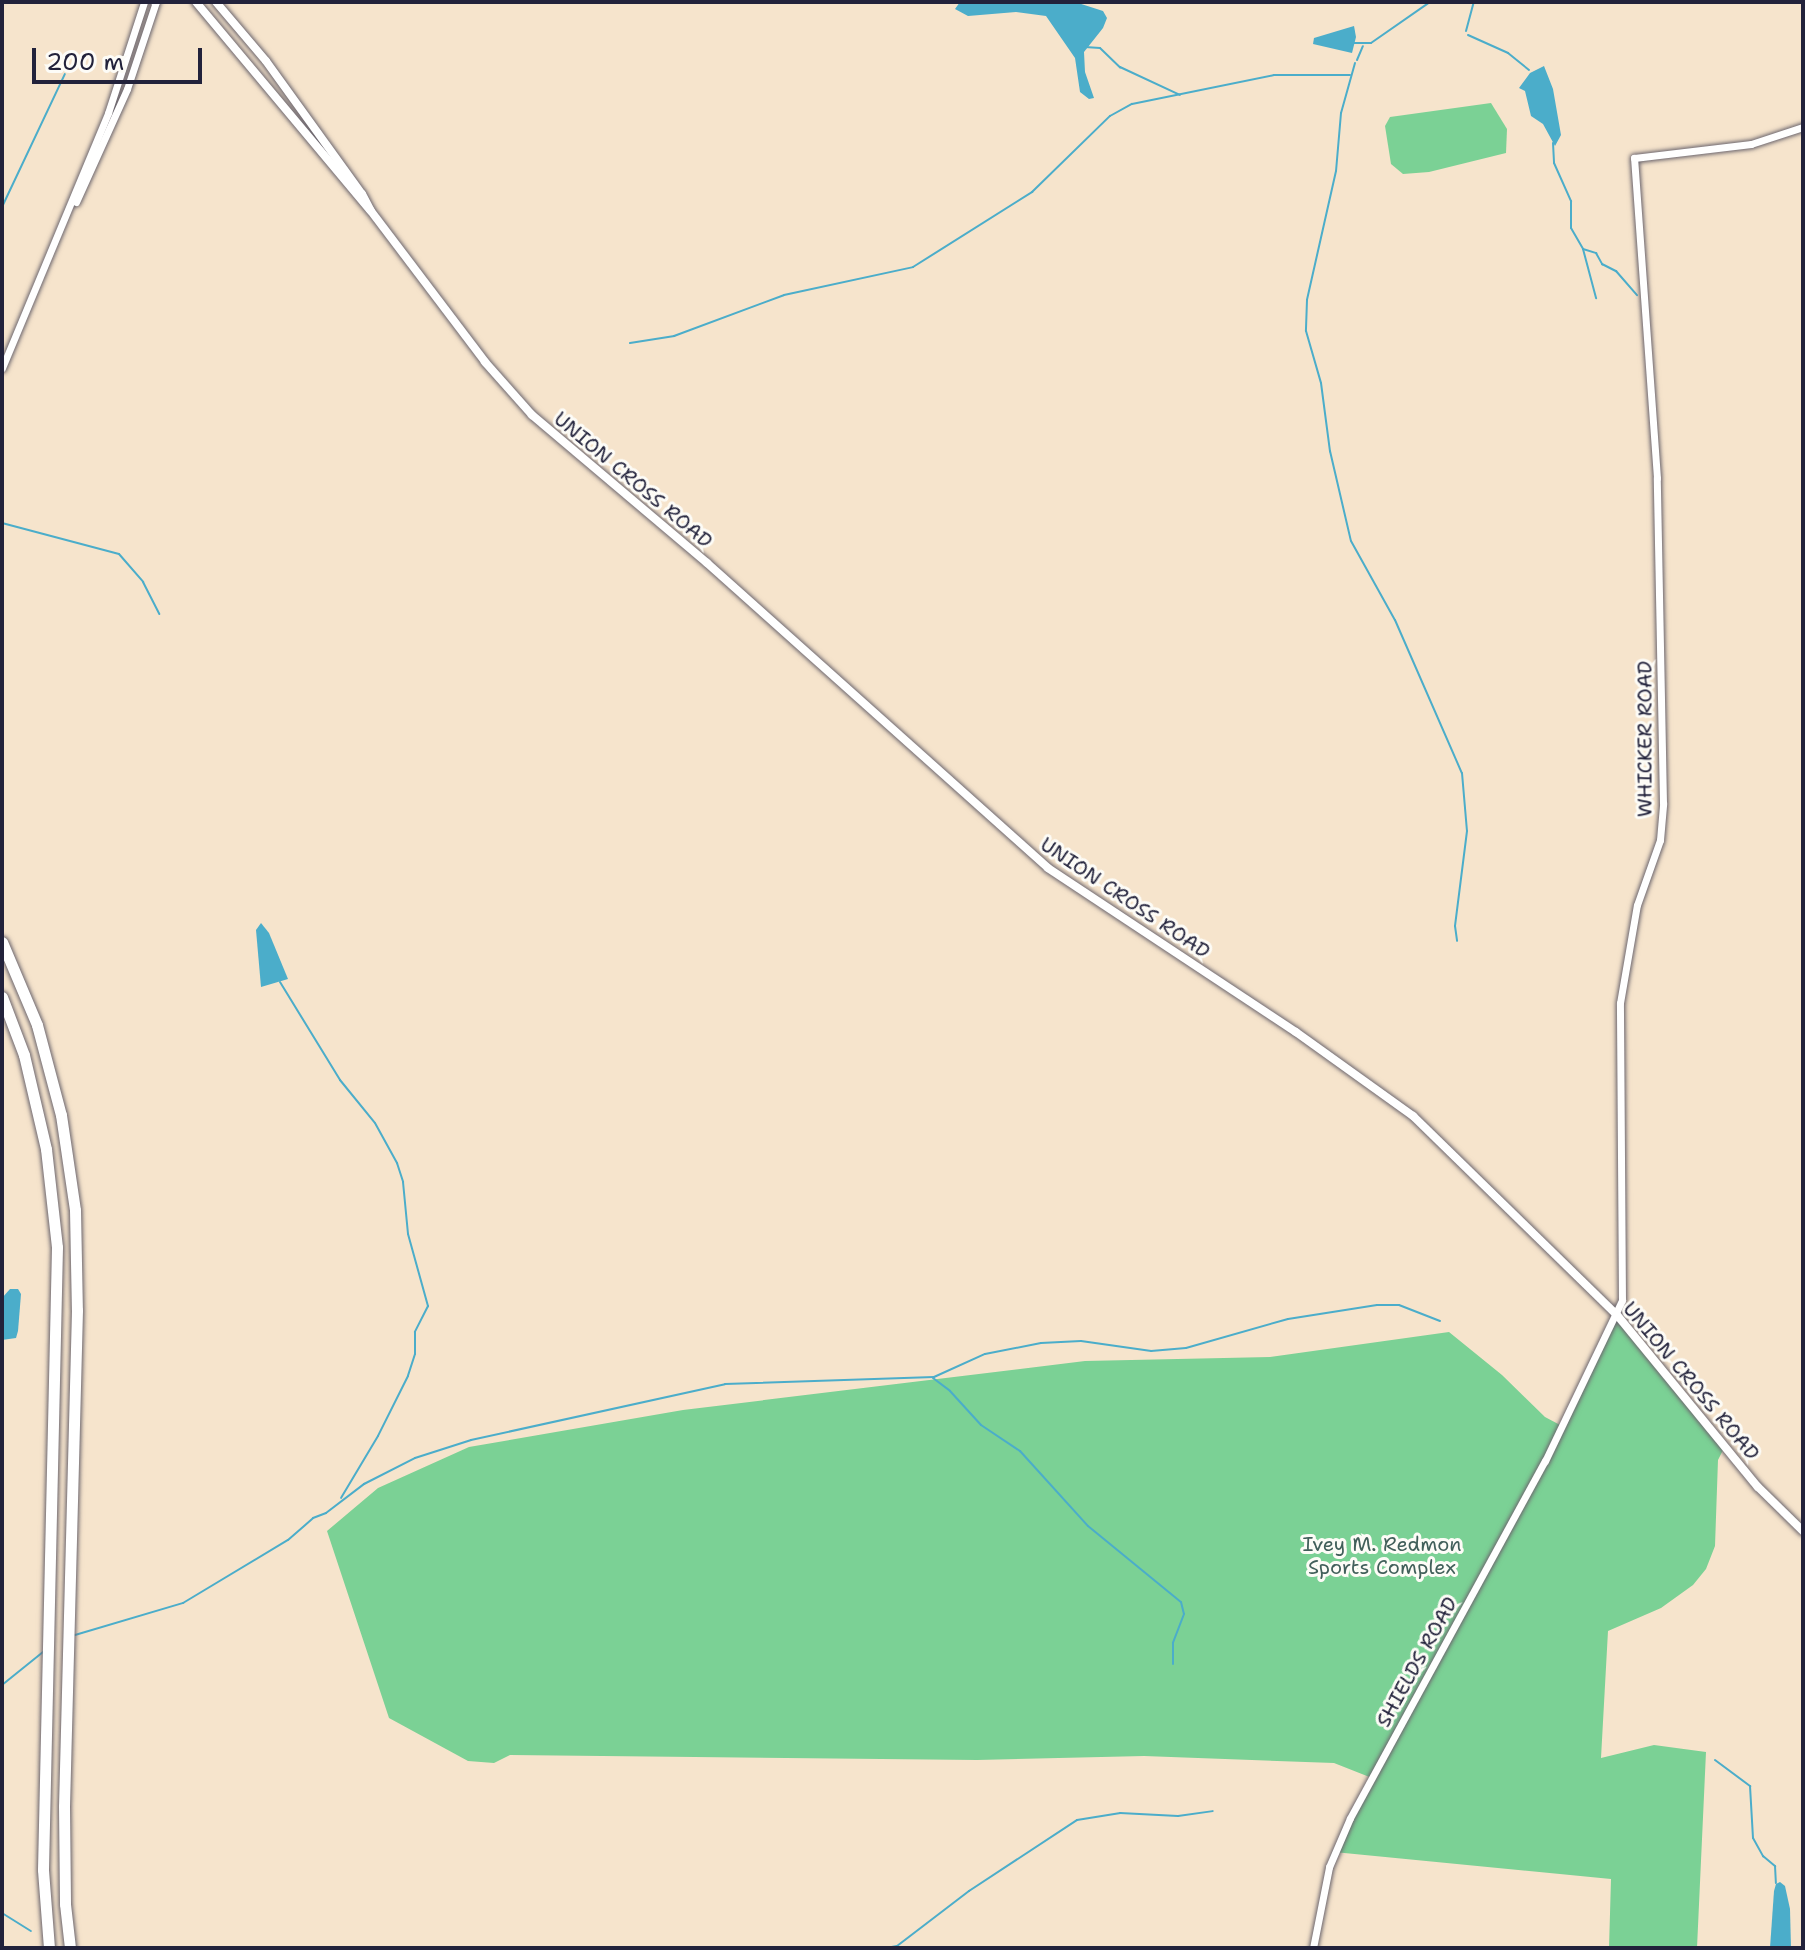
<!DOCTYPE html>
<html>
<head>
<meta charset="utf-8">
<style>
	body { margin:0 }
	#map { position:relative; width:1805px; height:1950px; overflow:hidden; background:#f6e4cc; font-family:"Shantell Sans",sans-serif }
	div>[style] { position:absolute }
	.green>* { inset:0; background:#7bd195 }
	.water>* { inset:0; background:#4badca }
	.stream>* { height:2px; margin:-1px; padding:0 1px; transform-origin:1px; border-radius:1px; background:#4badca }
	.roads { filter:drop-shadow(0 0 2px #6c666e) drop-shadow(0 0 2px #6c666e) }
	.tertiary>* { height:7px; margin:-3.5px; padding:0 3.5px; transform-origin:3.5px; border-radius:3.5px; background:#fff }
	.secondary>* { height:8px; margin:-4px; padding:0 4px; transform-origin:4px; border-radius:4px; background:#fff }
	.motorway>* { height:11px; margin:-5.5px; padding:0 5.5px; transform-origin:5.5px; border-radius:5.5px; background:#fff }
	span { translate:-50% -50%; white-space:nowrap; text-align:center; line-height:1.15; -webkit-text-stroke:6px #fdfcf7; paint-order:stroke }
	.street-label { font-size:20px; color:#22223b }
	.park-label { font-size:20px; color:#415f5a }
	.frame { position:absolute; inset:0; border:4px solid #22223b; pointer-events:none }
	.scale { position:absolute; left:32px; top:48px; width:170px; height:36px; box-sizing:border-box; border:4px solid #22223b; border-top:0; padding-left:10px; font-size:24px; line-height:28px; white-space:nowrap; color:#22223b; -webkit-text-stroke:6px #fdfcf7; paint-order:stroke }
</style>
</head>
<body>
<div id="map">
	<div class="green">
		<i style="clip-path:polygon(1491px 103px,1507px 129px,1506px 153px,1429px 172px,1403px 174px,1391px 164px,1385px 126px,1390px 117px)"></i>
		<i style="clip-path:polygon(1617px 1315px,1725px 1446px,1718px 1460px,1715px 1546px,1706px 1569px,1693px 1585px,1661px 1608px,1608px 1631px,1601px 1758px,1654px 1745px,1706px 1752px,1697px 1948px,1609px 1948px,1611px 1879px,1334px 1852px,1372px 1778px,1334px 1763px,1144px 1756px,977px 1760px,510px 1755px,494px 1763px,468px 1761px,389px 1718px,327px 1531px,378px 1488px,469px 1447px,683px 1410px,1085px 1361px,1270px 1357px,1449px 1332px,1502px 1375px,1545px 1417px,1562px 1426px)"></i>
	</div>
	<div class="water">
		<i style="clip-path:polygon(960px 2px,1075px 2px,1103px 11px,1107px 18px,1103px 28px,1084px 52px,1085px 72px,1094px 98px,1089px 99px,1080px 92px,1075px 58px,1046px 16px,1016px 12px,968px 16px,955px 9px)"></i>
		<i style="clip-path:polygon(1354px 26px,1356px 37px,1352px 53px,1313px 44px,1314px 38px)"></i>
		<i style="clip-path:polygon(1544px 66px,1553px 89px,1561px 135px,1555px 146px,1543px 124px,1531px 116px,1525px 91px,1519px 88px,1530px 73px)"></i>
		<i style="clip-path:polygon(261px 923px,269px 933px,288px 979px,261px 987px,256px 930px)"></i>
		<i style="clip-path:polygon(10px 1289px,18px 1289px,21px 1294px,18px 1331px,16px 1338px,2px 1340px,2px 1298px)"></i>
		<i style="clip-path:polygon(1780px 1882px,1785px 1886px,1790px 1909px,1791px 1948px,1770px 1948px,1774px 1891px,1776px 1884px)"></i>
	</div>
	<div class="stream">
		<i style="left:1466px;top:31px;width:30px;rotate:-75deg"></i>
		<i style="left:1468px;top:35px;width:44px;rotate:24.2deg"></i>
		<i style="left:1508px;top:53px;width:27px;rotate:39deg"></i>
		<i style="left:1354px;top:43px;width:17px"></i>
		<i style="left:1371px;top:43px;width:72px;rotate:-34.8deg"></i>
		<i style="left:1085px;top:47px;width:15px;rotate:4deg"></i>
		<i style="left:1100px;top:48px;width:28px;rotate:44deg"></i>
		<i style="left:1120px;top:67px;width:66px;rotate:25deg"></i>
		<i style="left:1357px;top:60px;width:15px;rotate:-67deg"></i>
		<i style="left:1355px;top:63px;width:52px;rotate:105.6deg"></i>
		<i style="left:1341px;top:113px;width:58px;rotate:94.9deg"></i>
		<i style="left:1336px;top:171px;width:132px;rotate:102.7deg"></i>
		<i style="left:1307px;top:300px;width:31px;rotate:92deg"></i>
		<i style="left:1306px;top:331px;width:54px;rotate:73.9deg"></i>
		<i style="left:1321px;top:383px;width:69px;rotate:82.5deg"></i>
		<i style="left:1330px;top:451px;width:92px;rotate:76.9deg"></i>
		<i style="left:1351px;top:541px;width:90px;rotate:60.9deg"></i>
		<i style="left:1395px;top:620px;width:167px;rotate:66.4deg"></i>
		<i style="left:1462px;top:773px;width:58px;rotate:85.1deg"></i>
		<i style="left:1467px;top:831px;width:96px;rotate:97.2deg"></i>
		<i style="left:1455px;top:926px;width:15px;rotate:82deg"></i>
		<i style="left:1553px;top:143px;width:20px;rotate:87deg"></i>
		<i style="left:1554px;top:163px;width:42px;rotate:65.9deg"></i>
		<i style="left:1571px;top:201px;width:27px;rotate:90deg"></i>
		<i style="left:1571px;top:228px;width:24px;rotate:60deg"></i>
		<i style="left:1583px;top:249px;width:14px;rotate:17deg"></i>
		<i style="left:1596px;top:253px;width:13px;rotate:61deg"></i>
		<i style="left:1602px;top:264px;width:16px;rotate:27deg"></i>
		<i style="left:1616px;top:271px;width:32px;rotate:49deg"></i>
		<i style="left:2px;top:207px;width:147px;rotate:-64.7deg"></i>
		<i style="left:1583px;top:249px;width:51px;rotate:75.1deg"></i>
		<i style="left:630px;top:343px;width:45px;rotate:-9deg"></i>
		<i style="left:674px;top:336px;width:117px;rotate:-20.4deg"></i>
		<i style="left:784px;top:295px;width:132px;rotate:-12.2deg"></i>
		<i style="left:913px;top:267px;width:141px;rotate:-32.2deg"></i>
		<i style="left:1032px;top:192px;width:109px;rotate:-44.3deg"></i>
		<i style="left:1110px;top:116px;width:25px;rotate:-29deg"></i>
		<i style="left:1132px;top:104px;width:145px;rotate:-11.5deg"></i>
		<i style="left:1274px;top:75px;width:76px"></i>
		<i style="left:2px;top:523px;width:121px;rotate:14.8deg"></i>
		<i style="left:119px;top:554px;width:37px;rotate:49deg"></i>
		<i style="left:143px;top:582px;width:36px;rotate:63deg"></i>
		<i style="left:280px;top:982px;width:115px;rotate:58.5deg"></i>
		<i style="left:340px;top:1080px;width:55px;rotate:50.9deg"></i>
		<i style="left:375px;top:1123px;width:46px;rotate:61.2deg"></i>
		<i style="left:397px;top:1163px;width:20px;rotate:72deg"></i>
		<i style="left:403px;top:1182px;width:52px;rotate:84.5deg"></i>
		<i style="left:408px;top:1234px;width:75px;rotate:74.5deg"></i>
		<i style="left:428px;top:1306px;width:29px;rotate:117deg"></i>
		<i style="left:415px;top:1332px;width:22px;rotate:90deg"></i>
		<i style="left:415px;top:1354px;width:23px;rotate:108deg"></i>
		<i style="left:408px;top:1376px;width:67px;rotate:116.6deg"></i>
		<i style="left:378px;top:1436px;width:72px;rotate:120.8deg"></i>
		<i style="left:933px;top:1378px;width:21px;rotate:37deg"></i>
		<i style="left:950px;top:1391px;width:46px;rotate:47.6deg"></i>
		<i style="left:981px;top:1425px;width:47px;rotate:33.7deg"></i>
		<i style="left:1020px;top:1451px;width:101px;rotate:47.8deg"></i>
		<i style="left:1088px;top:1526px;width:120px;rotate:39.3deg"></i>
		<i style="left:1181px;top:1602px;width:12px;rotate:76deg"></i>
		<i style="left:1184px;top:1614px;width:31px;rotate:111deg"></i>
		<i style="left:1173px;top:1643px;width:21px;rotate:90deg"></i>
		<i style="left:75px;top:1635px;width:113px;rotate:-16.5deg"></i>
		<i style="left:183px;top:1603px;width:122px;rotate:-31deg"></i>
		<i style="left:288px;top:1540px;width:33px;rotate:-41deg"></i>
		<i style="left:313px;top:1518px;width:14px;rotate:-21deg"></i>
		<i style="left:326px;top:1513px;width:48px;rotate:-37.3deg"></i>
		<i style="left:364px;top:1484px;width:57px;rotate:-27deg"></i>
		<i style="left:415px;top:1458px;width:59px;rotate:-17.8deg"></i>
		<i style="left:471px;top:1440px;width:260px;rotate:-12.4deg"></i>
		<i style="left:725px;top:1384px;width:209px;rotate:-1.9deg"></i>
		<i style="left:934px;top:1377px;width:56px;rotate:-24.3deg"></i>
		<i style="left:985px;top:1354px;width:57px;rotate:-11.1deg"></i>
		<i style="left:1041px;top:1343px;width:40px;rotate:-2.9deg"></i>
		<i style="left:1081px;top:1341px;width:71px;rotate:8.1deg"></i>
		<i style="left:1151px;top:1351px;width:35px;rotate:-5deg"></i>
		<i style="left:1186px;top:1348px;width:106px;rotate:-15.9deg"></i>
		<i style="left:1288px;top:1319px;width:90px;rotate:-8.9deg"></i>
		<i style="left:1377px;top:1305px;width:22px"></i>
		<i style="left:1399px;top:1305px;width:44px;rotate:21.3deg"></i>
		<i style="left:2px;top:1685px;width:53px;rotate:-38.8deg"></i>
		<i style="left:1715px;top:1760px;width:44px;rotate:36.6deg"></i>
		<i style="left:1750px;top:1786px;width:52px;rotate:86.7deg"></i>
		<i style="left:1753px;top:1838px;width:21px;rotate:61deg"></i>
		<i style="left:1763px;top:1856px;width:16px;rotate:40deg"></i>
		<i style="left:1775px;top:1866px;width:17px;rotate:87deg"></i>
		<i style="left:2px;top:1913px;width:34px;rotate:32deg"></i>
		<i style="left:886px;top:1948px;width:11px;rotate:-10deg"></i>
		<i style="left:897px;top:1946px;width:91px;rotate:-37.4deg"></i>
		<i style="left:969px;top:1891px;width:129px;rotate:-33.3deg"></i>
		<i style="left:1077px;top:1820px;width:44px;rotate:-9.2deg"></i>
		<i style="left:1120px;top:1813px;width:58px;rotate:3deg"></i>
		<i style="left:1178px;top:1816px;width:35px;rotate:-8deg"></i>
	</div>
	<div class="roads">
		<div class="tertiary">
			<i style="left:76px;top:202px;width:124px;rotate:-65.7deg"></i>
			<i style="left:127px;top:89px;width:92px;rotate:-71.6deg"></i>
			<i style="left:2px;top:368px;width:276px;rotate:-67.4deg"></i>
			<i style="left:108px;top:113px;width:117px;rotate:-72deg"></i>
			<i style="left:1313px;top:1948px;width:83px;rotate:-78.8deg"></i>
			<i style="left:1329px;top:1867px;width:53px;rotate:-66.8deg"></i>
			<i style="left:1350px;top:1818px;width:407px;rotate:-61.4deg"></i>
			<i style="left:1545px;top:1461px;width:178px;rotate:-64.4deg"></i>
			<i style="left:1622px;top:1300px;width:297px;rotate:-90.4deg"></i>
			<i style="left:1620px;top:1003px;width:99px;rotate:-80.2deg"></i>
			<i style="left:1637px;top:905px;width:69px;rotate:-70.5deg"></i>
			<i style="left:1660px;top:840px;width:37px;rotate:-85deg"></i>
			<i style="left:1663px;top:803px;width:325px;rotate:-91.1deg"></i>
			<i style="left:1657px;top:478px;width:321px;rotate:-94.1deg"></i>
			<i style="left:1634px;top:158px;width:118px;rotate:-6.8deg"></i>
			<i style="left:1751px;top:144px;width:55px;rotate:-18.1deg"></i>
		</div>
		<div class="secondary">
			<i style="left:155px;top:2px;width:1px"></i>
			<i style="left:196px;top:2px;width:271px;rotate:50.1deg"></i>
			<i style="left:216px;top:2px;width:77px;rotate:49.7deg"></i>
			<i style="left:266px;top:61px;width:164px;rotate:54.2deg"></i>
			<i style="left:362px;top:194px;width:19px;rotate:62deg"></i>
			<i style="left:371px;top:211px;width:189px;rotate:52.9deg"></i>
			<i style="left:485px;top:362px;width:71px;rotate:48.4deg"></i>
			<i style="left:532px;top:415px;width:229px;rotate:40.2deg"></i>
			<i style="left:707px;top:563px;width:457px;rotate:41.8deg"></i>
			<i style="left:1048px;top:868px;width:297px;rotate:33.5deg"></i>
			<i style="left:1296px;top:1032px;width:144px;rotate:35.7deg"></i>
			<i style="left:1413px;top:1116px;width:285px;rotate:44.3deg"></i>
			<i style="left:1617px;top:1315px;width:222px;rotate:50.7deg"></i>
			<i style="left:1758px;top:1487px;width:63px;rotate:44.4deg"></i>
		</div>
		<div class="motorway">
			<i style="left:2px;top:942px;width:90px;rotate:67.1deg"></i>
			<i style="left:37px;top:1025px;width:93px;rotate:75.1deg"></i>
			<i style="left:61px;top:1115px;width:96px;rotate:81.6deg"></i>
			<i style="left:75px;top:1210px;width:100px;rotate:88.9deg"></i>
			<i style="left:77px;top:1310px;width:496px;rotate:91.5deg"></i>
			<i style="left:64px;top:1806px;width:98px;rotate:89.4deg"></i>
			<i style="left:65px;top:1904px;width:44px;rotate:83.5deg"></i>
			<i style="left:2px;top:997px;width:62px;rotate:69.2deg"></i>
			<i style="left:24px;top:1055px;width:97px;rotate:76.8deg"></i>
			<i style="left:46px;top:1149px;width:99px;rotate:83.6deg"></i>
			<i style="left:57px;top:1247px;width:623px;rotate:91.29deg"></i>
			<i style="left:43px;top:1870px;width:78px;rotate:85.6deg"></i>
		</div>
	</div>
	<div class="street-label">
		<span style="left:633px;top:480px;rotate:40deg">UNION CROSS ROAD</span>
		<span style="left:1645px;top:739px;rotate:-90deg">WHICKER ROAD</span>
		<span style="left:1125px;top:898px;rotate:34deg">UNION CROSS ROAD</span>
		<span style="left:1691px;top:1381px;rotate:50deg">UNION CROSS ROAD</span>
		<span style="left:1417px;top:1662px;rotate:-61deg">SHIELDS ROAD</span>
	</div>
	<div class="park-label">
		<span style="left:1382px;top:1556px">Ivey M. Redmon<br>Sports Complex</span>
	</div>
	<div class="frame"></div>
	<div class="scale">200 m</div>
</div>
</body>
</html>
